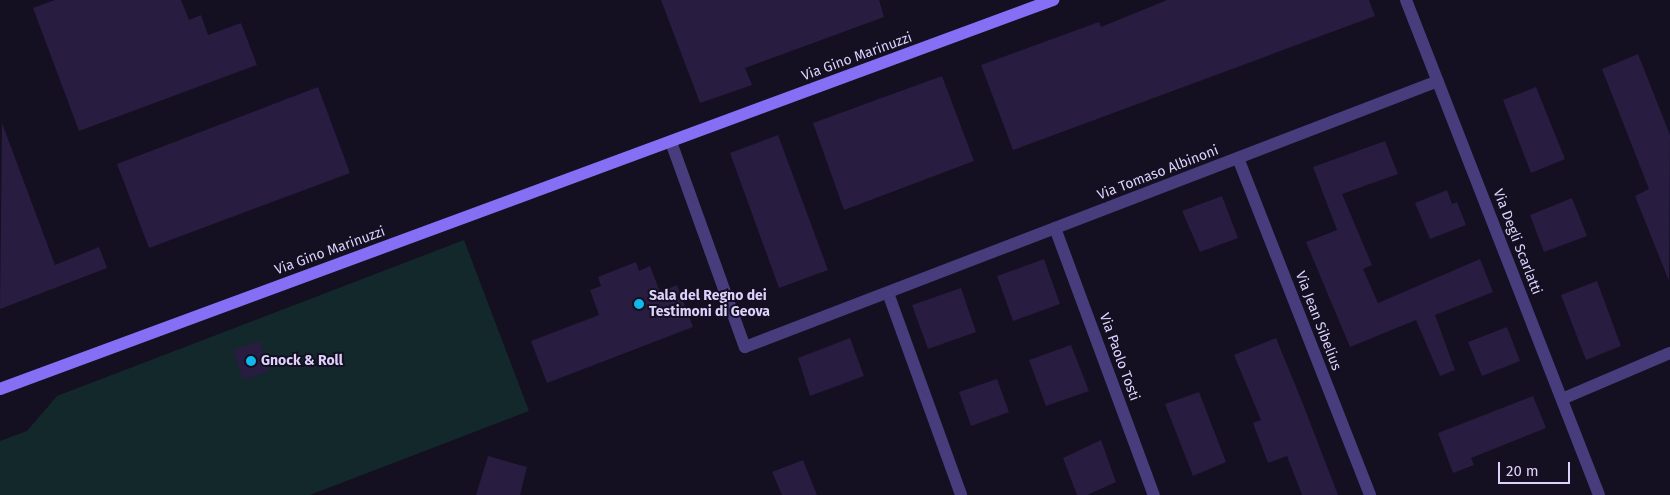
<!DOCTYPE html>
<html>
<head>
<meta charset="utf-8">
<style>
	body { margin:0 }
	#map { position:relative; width:1670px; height:495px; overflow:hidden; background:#140f21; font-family:"Fira Sans",sans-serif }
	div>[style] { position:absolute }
	.green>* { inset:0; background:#12282a }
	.building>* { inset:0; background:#281c40 }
	.street>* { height:12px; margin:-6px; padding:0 6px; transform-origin:6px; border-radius:6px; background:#483d7c }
	.secondary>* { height:12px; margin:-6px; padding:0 6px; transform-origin:6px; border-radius:6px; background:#8570f5 }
	.dots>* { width:14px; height:14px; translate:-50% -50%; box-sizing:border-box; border:2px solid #140f21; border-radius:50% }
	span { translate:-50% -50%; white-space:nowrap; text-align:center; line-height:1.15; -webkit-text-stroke:4px #140f21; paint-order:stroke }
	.street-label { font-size:14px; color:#dcd2fc }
	.poi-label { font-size:14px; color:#dcd2fc; font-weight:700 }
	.left { translate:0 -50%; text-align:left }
	.scale { position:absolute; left:1498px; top:462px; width:72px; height:22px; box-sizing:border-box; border:2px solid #dcd2fc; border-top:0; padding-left:6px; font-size:15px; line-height:18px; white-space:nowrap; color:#dcd2fc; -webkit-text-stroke:4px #140f21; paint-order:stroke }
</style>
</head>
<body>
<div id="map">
	<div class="green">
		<i style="clip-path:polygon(464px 240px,529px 411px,310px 495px,0 495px,0 441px,27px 431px,57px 396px)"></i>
	</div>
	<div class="building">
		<i style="clip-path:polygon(55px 0,181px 0,189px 20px,201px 15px,208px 35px,241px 23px,257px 65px,79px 131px,33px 8px)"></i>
		<i style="clip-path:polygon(661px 0,879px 0,884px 17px,745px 68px,752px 85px,700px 103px)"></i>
		<i style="clip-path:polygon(1167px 0,1369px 0,1375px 16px,1013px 150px,981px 65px,1099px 22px,1101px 27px)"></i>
		<i style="clip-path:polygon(1638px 54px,1670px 135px,1669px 281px,1635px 196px,1649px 189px,1602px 69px)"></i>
		<i style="clip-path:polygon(942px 76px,974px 161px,844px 210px,813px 123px)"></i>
		<i style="clip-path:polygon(318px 87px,350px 173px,149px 248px,117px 164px)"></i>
		<i style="clip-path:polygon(1536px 87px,1565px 159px,1531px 173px,1503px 100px)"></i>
		<i style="clip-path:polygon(2px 123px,55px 265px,99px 247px,107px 268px,0 309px)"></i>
		<i style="clip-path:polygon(778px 135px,828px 270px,779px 288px,730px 153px)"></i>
		<i style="clip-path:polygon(1385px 141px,1398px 174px,1342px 194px,1372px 265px,1363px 269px,1378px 303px,1480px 259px,1493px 292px,1435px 315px,1455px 370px,1440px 376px,1416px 320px,1350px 347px,1306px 242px,1337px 230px,1313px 167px)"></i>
		<i style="clip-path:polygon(1447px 190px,1452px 204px,1457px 202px,1466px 225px,1430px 239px,1415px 203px)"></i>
		<i style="clip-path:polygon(1222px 196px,1238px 238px,1200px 252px,1182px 211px)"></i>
		<i style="clip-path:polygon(1572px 198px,1587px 236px,1544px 252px,1530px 215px)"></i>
		<i style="clip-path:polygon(1044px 259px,1060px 304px,1013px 321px,997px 276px)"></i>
		<i style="clip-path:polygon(636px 262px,639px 271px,650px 266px,660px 292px,677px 285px,693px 327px,547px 383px,531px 341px,599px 315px,590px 290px,601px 286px,598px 277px)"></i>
		<i style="clip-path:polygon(1597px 281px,1621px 346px,1586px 360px,1561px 295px)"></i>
		<i style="clip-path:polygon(961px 288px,976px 332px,928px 349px,912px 305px)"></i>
		<i style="clip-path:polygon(1507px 327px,1520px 361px,1482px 376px,1468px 342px)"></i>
		<i style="clip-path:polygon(850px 338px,864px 376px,810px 396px,798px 358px)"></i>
		<i style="clip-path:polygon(1276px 338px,1303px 404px,1338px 495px,1302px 495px,1287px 456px,1268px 463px,1253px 423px,1261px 420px,1234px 355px)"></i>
		<i style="clip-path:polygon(260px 341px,269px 371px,243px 380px,233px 350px)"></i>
		<i style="clip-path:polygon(1071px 345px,1089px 391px,1046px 406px,1029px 360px)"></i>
		<i style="clip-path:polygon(997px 379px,1009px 412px,971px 426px,959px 392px)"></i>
		<i style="clip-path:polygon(1199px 392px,1226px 462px,1193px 476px,1165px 404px)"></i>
		<i style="clip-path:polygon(1533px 396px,1546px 428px,1471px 458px,1474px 465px,1453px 473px,1438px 433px)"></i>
		<i style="clip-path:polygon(1101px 440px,1116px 482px,1087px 495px,1077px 495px,1063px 458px)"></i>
		<i style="clip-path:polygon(488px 456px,527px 467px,520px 495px,476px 495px)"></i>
		<i style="clip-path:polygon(803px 460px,817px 495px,782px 495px,772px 472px)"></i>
	</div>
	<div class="street">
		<i style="left:1406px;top:0;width:531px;rotate:68.7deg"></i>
		<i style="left:671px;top:142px;width:218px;rotate:70.2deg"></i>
		<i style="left:745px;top:347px;width:742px;rotate:-21deg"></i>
		<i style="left:1238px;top:158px;width:362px;rotate:68.6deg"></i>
		<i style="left:1055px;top:228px;width:285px;rotate:69.7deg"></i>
		<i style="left:888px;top:293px;width:215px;rotate:70.1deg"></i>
		<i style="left:1562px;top:399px;width:117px;rotate:-23.1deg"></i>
	</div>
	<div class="secondary">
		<i style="left:0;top:389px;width:1123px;rotate:-20.28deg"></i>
	</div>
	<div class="dots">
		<i style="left:639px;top:304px;background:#10b7e9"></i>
		<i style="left:251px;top:361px;background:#10b7e9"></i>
	</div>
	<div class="street-label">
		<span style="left:857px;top:57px;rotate:-20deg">Via Gino Marinuzzi</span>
		<span style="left:1158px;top:173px;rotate:-21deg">Via Tomaso Albinoni</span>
		<span style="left:1517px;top:242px;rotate:69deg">Via Degli Scarlatti</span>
		<span style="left:330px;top:251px;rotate:-20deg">Via Gino Marinuzzi</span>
		<span style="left:1318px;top:321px;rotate:69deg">Via Jean Sibelius</span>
		<span style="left:1119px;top:357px;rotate:70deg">Via Paolo Tosti</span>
	</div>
	<div class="poi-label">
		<span class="left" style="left:649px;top:304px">Sala del Regno dei<br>Testimoni di Geova</span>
		<span class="left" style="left:261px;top:361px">Gnock &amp; Roll</span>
	</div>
	<div class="scale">20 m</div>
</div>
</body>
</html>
